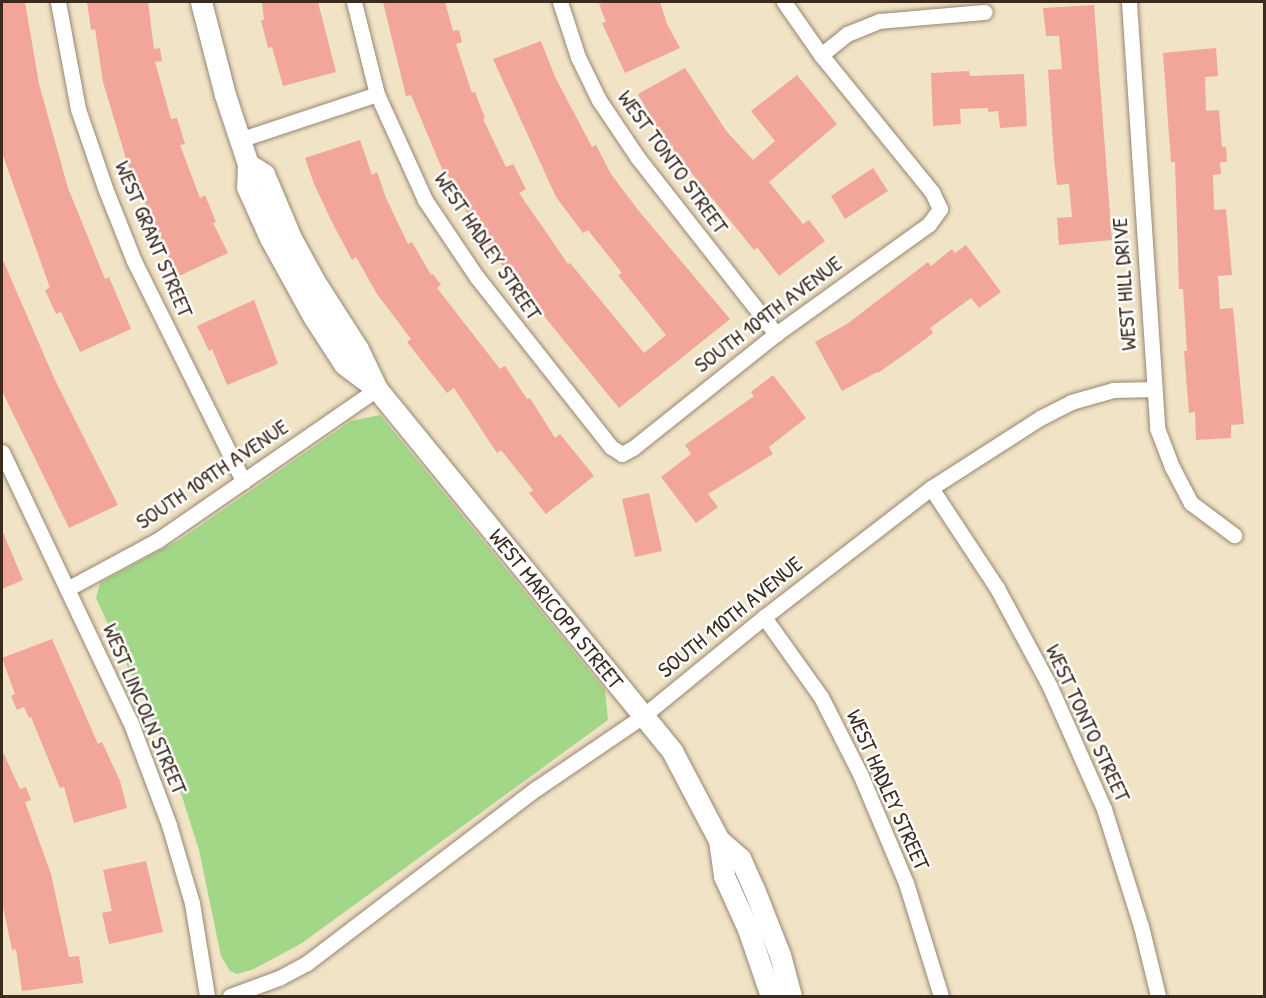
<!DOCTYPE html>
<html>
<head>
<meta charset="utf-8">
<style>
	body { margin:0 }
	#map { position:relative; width:1266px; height:998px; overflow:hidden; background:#f1e3c6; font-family:"Patrick Hand",sans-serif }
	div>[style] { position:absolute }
	.green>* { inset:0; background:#a3d788 }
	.building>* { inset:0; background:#f1a699 }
	.roads { filter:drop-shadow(0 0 2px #968672) drop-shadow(0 0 2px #968672) }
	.street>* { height:15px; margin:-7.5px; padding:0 7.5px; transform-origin:7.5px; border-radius:7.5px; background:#fff }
	.secondary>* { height:21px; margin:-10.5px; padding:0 10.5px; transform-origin:10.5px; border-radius:10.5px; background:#fff }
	span { translate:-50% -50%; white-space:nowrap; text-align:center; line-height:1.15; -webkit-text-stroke:5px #fff; paint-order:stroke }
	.street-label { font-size:22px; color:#3b2a1e }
	.frame { position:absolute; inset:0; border:3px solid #3b2a1e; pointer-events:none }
</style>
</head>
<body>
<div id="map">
	<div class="green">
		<i style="clip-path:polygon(380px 415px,605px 690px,608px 720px,302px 943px,254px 969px,237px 974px,230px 971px,221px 956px,199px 850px,170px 759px,96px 598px,100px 583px,181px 539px,351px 421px)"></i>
	</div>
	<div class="building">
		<i style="clip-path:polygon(2px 2px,25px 2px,39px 84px,68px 188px,105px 279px,109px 277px,131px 329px,80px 352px,61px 312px,56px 314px,45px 290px,50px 288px,2px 153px)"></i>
		<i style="clip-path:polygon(87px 2px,148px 2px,154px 49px,160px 48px,162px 61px,155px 62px,171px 119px,177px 118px,185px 144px,180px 145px,200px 198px,205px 195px,216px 222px,213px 223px,228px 253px,177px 277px,127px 162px,103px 82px,95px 29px,91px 30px)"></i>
		<i style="clip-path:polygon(262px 2px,318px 2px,336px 72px,283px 86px,272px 47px,268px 48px,261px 20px,264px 20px)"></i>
		<i style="clip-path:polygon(383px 2px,445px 2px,453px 31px,459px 30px,462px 42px,456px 44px,472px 93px,475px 92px,485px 118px,483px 119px,506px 167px,513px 164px,526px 189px,519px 193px,568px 264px,570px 263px,644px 353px,666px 335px,618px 275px,622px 273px,588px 230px,583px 233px,556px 197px,493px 59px,541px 41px,555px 77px,592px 147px,596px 145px,611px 174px,638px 210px,730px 319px,619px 408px,517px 283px,515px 284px,469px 217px,448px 175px,445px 176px,411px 95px,406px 96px)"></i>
		<i style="clip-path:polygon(607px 2px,660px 2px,667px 24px,680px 48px,625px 73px,602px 23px,606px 22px,599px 4px)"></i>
		<i style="clip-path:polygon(1094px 5px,1112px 240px,1059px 245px,1057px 218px,1072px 217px,1069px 184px,1057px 185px,1054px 158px,1048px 70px,1062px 69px,1059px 36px,1046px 36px,1043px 8px)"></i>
		<i style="clip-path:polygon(1216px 48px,1218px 76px,1205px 77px,1206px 111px,1219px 110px,1222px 147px,1226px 147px,1227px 162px,1220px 162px,1221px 174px,1213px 175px,1214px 210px,1226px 209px,1232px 275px,1218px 276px,1220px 309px,1233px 308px,1244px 424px,1231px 425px,1231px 438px,1196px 440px,1195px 412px,1189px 413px,1184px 351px,1187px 351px,1183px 289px,1179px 289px,1175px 162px,1171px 162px,1163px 53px)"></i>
		<i style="clip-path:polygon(685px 68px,727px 132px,753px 160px,775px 141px,751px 111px,797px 75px,837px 124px,769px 182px,803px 224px,809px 220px,825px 241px,779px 276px,757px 247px,754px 250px,677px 155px,656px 126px,638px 94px)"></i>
		<i style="clip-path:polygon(969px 71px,970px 76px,1024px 74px,1027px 126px,1000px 128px,998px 111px,988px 112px,988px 108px,960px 109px,961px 124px,933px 126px,931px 73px)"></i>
		<i style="clip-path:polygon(360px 140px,372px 175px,377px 172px,386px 198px,408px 244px,412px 242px,431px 275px,433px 274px,441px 285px,437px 288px,500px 369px,505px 366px,527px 399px,530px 398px,555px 438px,560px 434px,594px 476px,546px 514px,529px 493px,533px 490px,501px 450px,497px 453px,454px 388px,447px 393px,407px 342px,411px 339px,377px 294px,356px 257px,352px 260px,332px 222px,314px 184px,305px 158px)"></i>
		<i style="clip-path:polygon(873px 168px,888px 191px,845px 219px,831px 196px)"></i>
		<i style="clip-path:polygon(966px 245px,1001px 292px,979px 308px,971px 298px,930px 328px,933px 333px,912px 349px,878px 373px,877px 372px,842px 391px,815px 342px,847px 324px,928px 262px,931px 266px,952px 249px,955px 253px)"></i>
		<i style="clip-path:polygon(2px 258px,54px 378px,118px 505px,69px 528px,2px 391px)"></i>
		<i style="clip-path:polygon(254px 300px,278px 364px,227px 385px,212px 349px,209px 351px,197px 326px)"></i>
		<i style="clip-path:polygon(773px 375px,806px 418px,769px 447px,773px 454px,708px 494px,718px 507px,696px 523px,661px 477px,691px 454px,685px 445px,754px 396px,751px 392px)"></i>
		<i style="clip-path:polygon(649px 493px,662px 551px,635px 557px,622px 499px)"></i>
		<i style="clip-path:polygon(2px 530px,23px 580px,2px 589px)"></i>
		<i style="clip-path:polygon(52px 639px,98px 744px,102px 742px,120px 781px,127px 808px,74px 823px,64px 787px,60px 788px,31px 717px,29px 718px,24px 707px,17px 710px,11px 696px,15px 694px,2px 658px)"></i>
		<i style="clip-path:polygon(2px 750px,20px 789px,26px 787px,31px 800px,25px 802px,51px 874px,69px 957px,79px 956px,83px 983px,22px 991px,16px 949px,12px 950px,2px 902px)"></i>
		<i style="clip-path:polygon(146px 861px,163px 932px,109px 944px,102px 913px,112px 911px,103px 870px)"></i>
	</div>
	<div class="roads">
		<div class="street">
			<i style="left:58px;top:2px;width:109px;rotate:79.4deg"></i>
			<i style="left:78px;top:109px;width:83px;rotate:71.1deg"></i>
			<i style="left:105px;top:188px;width:79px;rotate:68.3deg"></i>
			<i style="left:134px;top:261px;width:246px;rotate:63.6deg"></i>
			<i style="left:354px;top:2px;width:95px;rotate:76deg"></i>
			<i style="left:377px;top:94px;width:116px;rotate:65.6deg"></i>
			<i style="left:425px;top:200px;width:92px;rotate:56.1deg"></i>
			<i style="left:476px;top:276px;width:218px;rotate:51.7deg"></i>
			<i style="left:611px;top:447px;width:13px;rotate:32deg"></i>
			<i style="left:622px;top:454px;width:13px;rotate:-29deg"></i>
			<i style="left:633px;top:448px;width:183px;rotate:-38.6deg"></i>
			<i style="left:776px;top:334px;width:188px;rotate:-35.7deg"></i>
			<i style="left:929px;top:224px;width:19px;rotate:-54deg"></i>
			<i style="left:940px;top:209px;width:19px;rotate:-115deg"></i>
			<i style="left:932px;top:192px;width:176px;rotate:-129deg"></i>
			<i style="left:821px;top:55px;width:65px;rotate:-124.9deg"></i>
			<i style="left:560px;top:2px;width:58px;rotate:71.9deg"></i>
			<i style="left:578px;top:57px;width:48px;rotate:64deg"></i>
			<i style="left:599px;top:100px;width:70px;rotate:56.1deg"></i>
			<i style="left:638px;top:158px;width:224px;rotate:51.9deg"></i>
			<i style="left:1129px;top:2px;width:427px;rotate:86.2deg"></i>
			<i style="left:1157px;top:428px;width:42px;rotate:69deg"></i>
			<i style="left:1172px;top:467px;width:41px;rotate:62.2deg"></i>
			<i style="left:1191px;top:503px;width:54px;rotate:36.7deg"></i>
			<i style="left:821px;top:55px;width:33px;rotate:-39deg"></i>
			<i style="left:847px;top:34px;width:35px;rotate:-22deg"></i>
			<i style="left:879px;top:21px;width:106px;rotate:-4.9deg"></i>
			<i style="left:239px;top:140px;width:145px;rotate:-18.4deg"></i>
			<i style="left:2px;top:452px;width:298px;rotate:64.6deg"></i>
			<i style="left:130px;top:721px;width:111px;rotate:69.4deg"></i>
			<i style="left:169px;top:825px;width:81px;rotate:73.6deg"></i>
			<i style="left:192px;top:903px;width:94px;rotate:80.8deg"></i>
			<i style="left:931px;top:488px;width:120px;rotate:56.6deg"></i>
			<i style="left:997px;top:588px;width:112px;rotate:61.8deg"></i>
			<i style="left:1050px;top:687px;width:133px;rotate:66.1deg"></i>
			<i style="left:1104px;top:809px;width:123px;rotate:72.5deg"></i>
			<i style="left:1141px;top:926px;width:72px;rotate:76.3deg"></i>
			<i style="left:67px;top:589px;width:103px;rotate:-28.3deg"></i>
			<i style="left:158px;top:540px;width:266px;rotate:-34.6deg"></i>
			<i style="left:764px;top:617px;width:98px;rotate:54.5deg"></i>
			<i style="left:821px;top:697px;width:89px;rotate:63.1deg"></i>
			<i style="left:861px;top:776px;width:116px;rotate:67.2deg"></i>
			<i style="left:906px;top:883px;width:118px;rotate:72.8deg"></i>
			<i style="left:230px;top:996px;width:52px;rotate:-20.2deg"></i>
			<i style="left:279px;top:978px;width:32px;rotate:-28deg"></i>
			<i style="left:307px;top:963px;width:289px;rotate:-37.3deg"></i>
			<i style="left:537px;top:788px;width:128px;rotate:-34.2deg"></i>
			<i style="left:643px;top:716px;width:156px;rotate:-39.3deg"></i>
			<i style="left:764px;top:617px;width:211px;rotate:-37.7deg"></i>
			<i style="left:931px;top:488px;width:130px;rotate:-32.7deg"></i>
			<i style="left:1040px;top:418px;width:35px;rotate:-27deg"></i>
			<i style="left:1071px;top:402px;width:44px;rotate:-15.9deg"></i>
			<i style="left:1113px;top:390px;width:41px;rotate:-1.4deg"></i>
		</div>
		<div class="secondary">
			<i style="left:201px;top:2px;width:96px;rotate:75.5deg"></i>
			<i style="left:225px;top:95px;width:73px;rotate:71.6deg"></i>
			<i style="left:248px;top:164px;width:23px;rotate:92deg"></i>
			<i style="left:247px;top:187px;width:56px;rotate:65.7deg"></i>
			<i style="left:270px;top:238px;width:89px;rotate:61.1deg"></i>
			<i style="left:313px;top:316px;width:57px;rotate:57.1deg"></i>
			<i style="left:344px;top:364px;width:36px;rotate:37deg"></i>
			<i style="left:248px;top:164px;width:19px;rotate:32deg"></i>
			<i style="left:264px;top:174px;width:69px;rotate:67.1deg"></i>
			<i style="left:291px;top:238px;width:50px;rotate:61.4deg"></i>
			<i style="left:315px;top:282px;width:80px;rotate:57.3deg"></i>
			<i style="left:358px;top:349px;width:44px;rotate:64.6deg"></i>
			<i style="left:377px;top:389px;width:467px;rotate:50.8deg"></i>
			<i style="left:672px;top:751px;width:101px;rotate:62.2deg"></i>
			<i style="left:719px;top:840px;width:36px;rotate:82deg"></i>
			<i style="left:724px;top:876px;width:58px;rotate:65.6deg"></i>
			<i style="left:748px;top:929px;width:71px;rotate:71.1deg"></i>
			<i style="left:719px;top:840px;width:28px;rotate:41deg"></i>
			<i style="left:740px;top:858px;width:34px;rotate:66deg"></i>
			<i style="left:754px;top:889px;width:71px;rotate:68.5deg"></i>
			<i style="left:780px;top:955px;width:42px;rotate:75deg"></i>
		</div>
	</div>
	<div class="street-label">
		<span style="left:673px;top:162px;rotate:54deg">WEST TONTO STREET</span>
		<span style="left:154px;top:239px;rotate:67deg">WEST GRANT STREET</span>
		<span style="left:488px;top:246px;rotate:56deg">WEST HADLEY STREET</span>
		<span style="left:1124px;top:284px;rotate:-94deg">WEST HILL DRIVE</span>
		<span style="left:768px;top:314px;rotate:-37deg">SOUTH 109TH AVENUE</span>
		<span style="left:212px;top:474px;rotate:-34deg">SOUTH 109TH AVENUE</span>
		<span style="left:556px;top:609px;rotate:51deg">WEST MARICOPA STREET</span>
		<span style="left:730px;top:617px;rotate:-39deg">SOUTH 110TH AVENUE</span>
		<span style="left:145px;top:709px;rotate:67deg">WEST LINCOLN STREET</span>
		<span style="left:1088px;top:723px;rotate:65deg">WEST TONTO STREET</span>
		<span style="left:888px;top:790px;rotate:66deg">WEST HADLEY STREET</span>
	</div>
	<div class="frame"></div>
</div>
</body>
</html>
